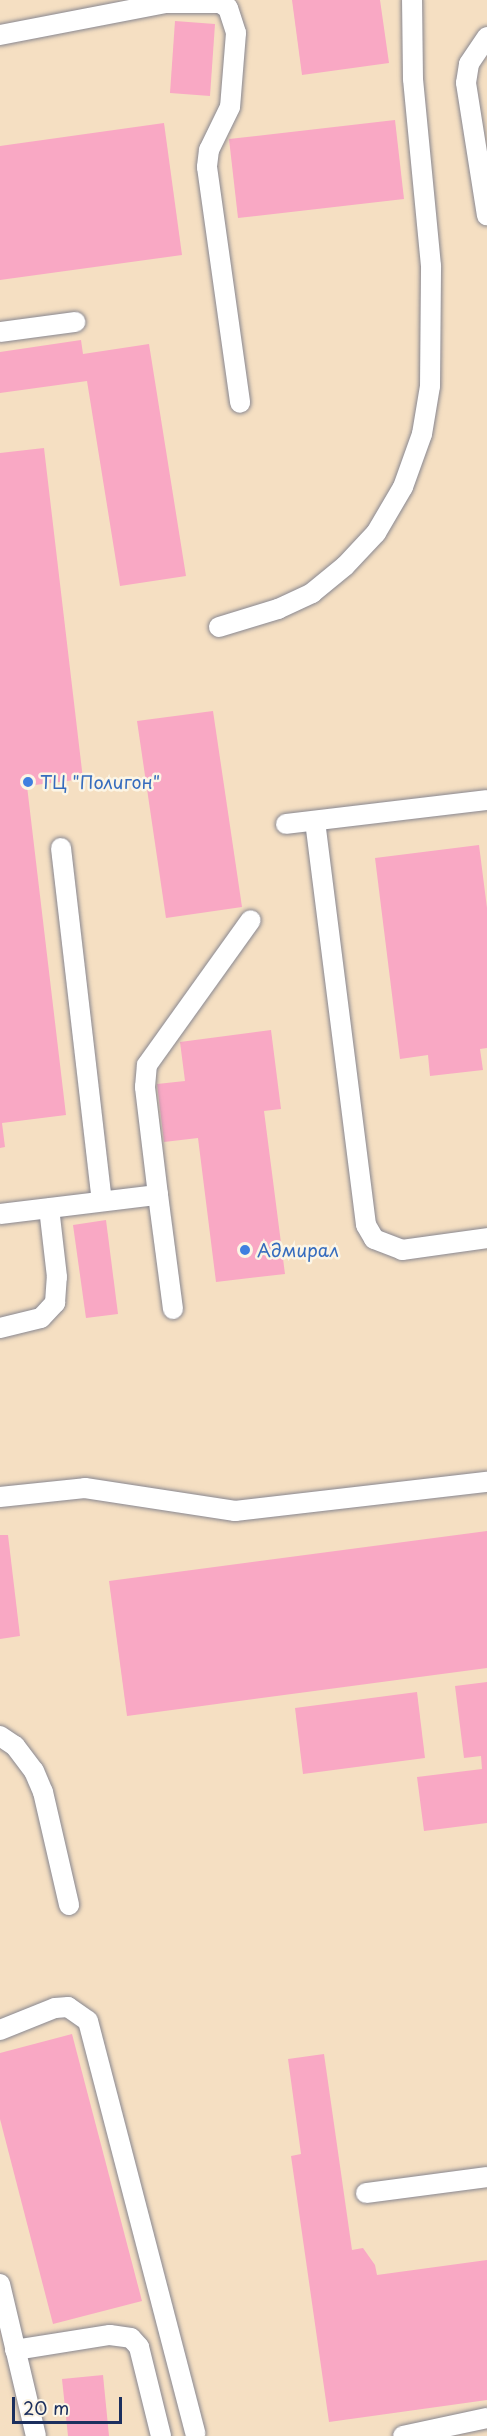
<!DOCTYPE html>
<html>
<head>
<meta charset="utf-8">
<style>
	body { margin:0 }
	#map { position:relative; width:487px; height:2436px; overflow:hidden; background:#f5dfc2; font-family:"Playpen Sans",sans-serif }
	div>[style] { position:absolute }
	.building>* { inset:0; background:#f9a8c4 }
	.roads { filter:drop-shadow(0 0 2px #888790) drop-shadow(0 0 2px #888790) }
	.service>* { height:20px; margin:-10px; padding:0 10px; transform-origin:10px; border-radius:10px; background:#fff }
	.dots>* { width:16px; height:16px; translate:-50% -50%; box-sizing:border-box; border:3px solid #fcf5e5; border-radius:50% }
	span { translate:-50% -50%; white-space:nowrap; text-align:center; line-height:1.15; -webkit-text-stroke:5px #fcf5e5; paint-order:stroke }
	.shop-label { font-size:18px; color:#366cbe }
	.left { translate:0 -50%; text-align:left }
	.scale { position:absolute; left:12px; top:2397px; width:110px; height:27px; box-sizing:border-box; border:3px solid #1b2f5e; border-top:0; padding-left:8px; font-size:18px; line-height:21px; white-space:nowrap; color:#1b2f5e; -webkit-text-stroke:4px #fcf5e5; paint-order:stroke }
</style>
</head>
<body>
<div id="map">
	<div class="building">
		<i style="clip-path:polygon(292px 0,380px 0,389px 63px,302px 75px)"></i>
		<i style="clip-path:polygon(175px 21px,215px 24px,210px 96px,170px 93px)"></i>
		<i style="clip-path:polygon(395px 120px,404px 199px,238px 218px,229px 139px)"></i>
		<i style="clip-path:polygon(164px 123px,182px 255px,0 280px,0 146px)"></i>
		<i style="clip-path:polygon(81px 340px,83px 354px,149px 344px,186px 576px,120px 586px,87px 381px,0 393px,0 352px)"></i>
		<i style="clip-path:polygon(44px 448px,83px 779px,27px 786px,66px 1115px,2px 1123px,5px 1147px,0 1148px,0 453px)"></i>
		<i style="clip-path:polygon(213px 711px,242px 907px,166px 918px,137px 721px)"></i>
		<i style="clip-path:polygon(479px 845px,487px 908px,487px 1048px,480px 1049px,483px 1070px,430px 1076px,428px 1055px,400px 1059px,375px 858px)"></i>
		<i style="clip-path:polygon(271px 1030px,281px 1109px,264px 1111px,285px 1274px,216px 1282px,198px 1138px,164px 1142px,157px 1084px,185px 1081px,180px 1042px)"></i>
		<i style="clip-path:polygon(106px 1220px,118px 1314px,86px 1318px,73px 1225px)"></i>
		<i style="clip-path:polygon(487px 1531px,487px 1668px,127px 1716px,109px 1581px)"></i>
		<i style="clip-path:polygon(0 1535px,8px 1535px,20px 1636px,0 1639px)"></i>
		<i style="clip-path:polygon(487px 1682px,487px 1823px,424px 1831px,417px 1777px,482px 1769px,481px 1756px,464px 1758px,455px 1686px)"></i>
		<i style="clip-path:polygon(417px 1692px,425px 1758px,303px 1774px,295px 1708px)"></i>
		<i style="clip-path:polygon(72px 2034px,142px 2301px,53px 2324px,0 2119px,0 2053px)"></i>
		<i style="clip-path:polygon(324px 2054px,352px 2250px,363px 2248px,375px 2265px,377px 2275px,487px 2260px,487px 2400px,329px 2422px,291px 2156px,301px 2154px,288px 2059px)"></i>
		<i style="clip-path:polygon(103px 2375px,109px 2436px,68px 2436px,62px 2379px)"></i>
	</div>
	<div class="roads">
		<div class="service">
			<i style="left:0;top:35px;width:169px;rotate:-10.9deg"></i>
			<i style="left:166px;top:3px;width:54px"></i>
			<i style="left:220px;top:3px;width:9px;rotate:32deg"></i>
			<i style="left:228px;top:8px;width:26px;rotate:72deg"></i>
			<i style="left:236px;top:33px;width:74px;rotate:94.6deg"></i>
			<i style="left:230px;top:107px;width:48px;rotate:116deg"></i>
			<i style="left:209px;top:150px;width:17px;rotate:97deg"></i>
			<i style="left:207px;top:167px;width:238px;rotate:82deg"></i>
			<i style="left:487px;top:37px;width:32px;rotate:124deg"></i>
			<i style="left:469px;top:64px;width:19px;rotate:99deg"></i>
			<i style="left:466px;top:83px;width:134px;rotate:81deg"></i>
			<i style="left:0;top:332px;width:76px;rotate:-7.6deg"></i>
			<i style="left:219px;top:627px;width:62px;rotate:-17deg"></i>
			<i style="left:278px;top:609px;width:38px;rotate:-25deg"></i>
			<i style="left:312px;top:593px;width:43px;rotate:-39.3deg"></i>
			<i style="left:345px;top:566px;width:45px;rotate:-46.8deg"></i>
			<i style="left:376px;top:533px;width:53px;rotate:-59.6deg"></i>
			<i style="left:403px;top:487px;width:56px;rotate:-70.3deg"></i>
			<i style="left:422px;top:434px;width:49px;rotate:-80.5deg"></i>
			<i style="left:430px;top:386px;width:120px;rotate:-89.5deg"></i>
			<i style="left:431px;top:266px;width:188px;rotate:-95.5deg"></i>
			<i style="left:413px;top:79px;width:79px;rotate:-90.7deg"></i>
			<i style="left:315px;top:821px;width:407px;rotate:82.8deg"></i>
			<i style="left:366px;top:1225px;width:16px;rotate:60deg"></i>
			<i style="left:374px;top:1239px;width:30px;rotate:21deg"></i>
			<i style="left:402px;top:1250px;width:86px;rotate:-8deg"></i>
			<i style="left:286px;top:824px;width:202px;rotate:-6.8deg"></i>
			<i style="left:61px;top:848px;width:355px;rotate:83.4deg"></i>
			<i style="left:158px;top:1195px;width:115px;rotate:82.5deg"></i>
			<i style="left:0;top:1214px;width:159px;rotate:-6.9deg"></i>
			<i style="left:158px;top:1195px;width:109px;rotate:-96.9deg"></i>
			<i style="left:145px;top:1087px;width:22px;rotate:-85deg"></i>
			<i style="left:147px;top:1065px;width:178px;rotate:-54.4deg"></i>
			<i style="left:0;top:1328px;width:42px;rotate:-13.7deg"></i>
			<i style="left:41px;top:1318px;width:21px;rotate:-47deg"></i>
			<i style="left:55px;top:1303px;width:26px;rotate:-86deg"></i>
			<i style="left:57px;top:1277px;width:69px;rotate:-96.6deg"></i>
			<i style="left:0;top:1497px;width:85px;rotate:-6deg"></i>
			<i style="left:85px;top:1488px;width:152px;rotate:8.7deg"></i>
			<i style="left:235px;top:1511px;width:254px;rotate:-6.6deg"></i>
			<i style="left:0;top:1736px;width:18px;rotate:34deg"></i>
			<i style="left:15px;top:1746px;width:31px;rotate:53deg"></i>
			<i style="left:34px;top:1771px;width:23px;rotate:67deg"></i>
			<i style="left:43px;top:1792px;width:116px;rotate:77deg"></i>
			<i style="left:0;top:2030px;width:59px;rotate:-21.8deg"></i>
			<i style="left:55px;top:2008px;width:13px;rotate:-4deg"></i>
			<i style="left:68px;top:2007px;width:24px;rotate:35deg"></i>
			<i style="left:88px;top:2021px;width:426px;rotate:75.4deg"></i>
			<i style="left:366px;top:2193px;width:122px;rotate:-7.5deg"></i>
			<i style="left:0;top:2284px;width:156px;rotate:76.7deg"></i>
			<i style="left:15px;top:2350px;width:96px;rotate:-9deg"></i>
			<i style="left:110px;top:2335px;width:21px;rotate:8deg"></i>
			<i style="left:131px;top:2338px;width:12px;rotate:48deg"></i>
			<i style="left:139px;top:2347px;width:92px;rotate:76.1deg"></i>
			<i style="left:403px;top:2436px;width:86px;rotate:-12.1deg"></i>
		</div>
	</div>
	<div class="dots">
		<i style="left:28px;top:782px;background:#3f7fe0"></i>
		<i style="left:245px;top:1250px;background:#3f7fe0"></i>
	</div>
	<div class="shop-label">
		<span class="left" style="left:40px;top:782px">ТЦ "Полигон"</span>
		<span class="left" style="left:257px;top:1250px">Адмирал</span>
	</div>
	<div class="scale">20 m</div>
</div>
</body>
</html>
